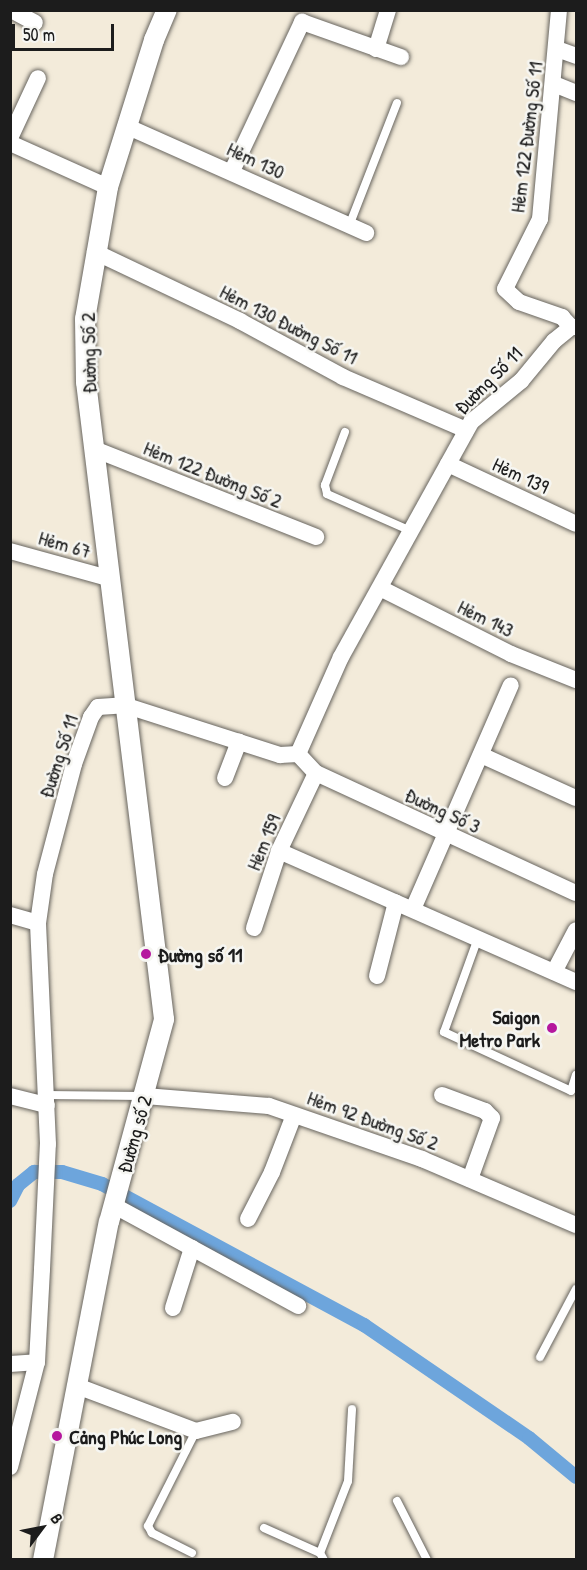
<!DOCTYPE html>
<meta charset="utf-8">
<style>
body{margin:0}
#map{position:relative;width:587px;height:1570px;overflow:hidden;background:#f3ebda;font-family:"Patrick Hand",sans-serif}
div>[style]{position:absolute}
.canal>*{height:14px;margin:-7px;padding:0 7px;transform-origin:7px;border-radius:7px;background:#6da5dc}
.roads{filter:drop-shadow(0 0 2px #67645e) drop-shadow(0 0 2px #67645e)}
.service>*{height:8px;margin:-4px;padding:0 4px;transform-origin:4px;border-radius:4px;background:#fff}
.minor>*{height:16px;margin:-8px;padding:0 8px;transform-origin:8px;border-radius:8px;background:#fff}
.tertiary>*{height:20px;margin:-10px;padding:0 10px;transform-origin:10px;border-radius:10px;background:#fff}
.dots>*{width:16px;height:16px;translate:-50% -50%;box-sizing:border-box;border:3px solid #f6f6f2;border-radius:50%}
span{translate:-50% -50%;white-space:nowrap;text-align:center;line-height:1.15;-webkit-text-stroke:5px #f6f6f2;paint-order:stroke}
.street-label{font-size:20px;color:#1c1c1c}
.poi-label{font-size:20px;color:#1c1c1c;font-weight:700}
.left{translate:0 -50%;text-align:left}
.right{translate:-100% -50%;text-align:right}
.frame{position:absolute;inset:0;border:12px solid #1c1c1c;pointer-events:none}
.north{position:absolute;left:12px;top:1498px;width:60px;height:60px;-webkit-text-stroke:4px #f6f6f2;paint-order:stroke;rotate:58deg;font-size:16px;font-weight:700;line-height:24px;text-align:center;color:#1c1c1c}
.north::after{content:'';display:block;margin:auto;width:21px;height:27px;background:#1c1c1c;clip-path:polygon(50% 0,100% 100%,50% 72%,0 100%)}
.scale{position:absolute;left:12px;top:24px;width:102px;height:27px;box-sizing:border-box;border:3px solid #1c1c1c;border-top:0;padding-left:8px;font-size:18px;line-height:21px;white-space:nowrap;color:#1c1c1c;-webkit-text-stroke:4px #f6f6f2;paint-order:stroke}
</style>
<div id="map">
<div class="canal">
<div style="left:10px;top:1201px;width:18px;rotate:-63deg"></div>
<div style="left:18px;top:1185px;width:21px;rotate:-39deg"></div>
<div style="left:34px;top:1172px;width:28px"></div>
<div style="left:62px;top:1172px;width:42px;rotate:16.7deg"></div>
<div style="left:102px;top:1184px;width:298px;rotate:28.3deg"></div>
<div style="left:364px;top:1325px;width:200px;rotate:34.4deg"></div>
<div style="left:529px;top:1438px;width:61px;rotate:39.7deg"></div>
</div>
<div class="roads">
<div class="service">
<div style="left:349px;top:226px;width:132px;rotate:-68.7deg"></div>
<div style="left:345px;top:432px;width:57px;rotate:110.7deg"></div>
<div style="left:325px;top:485px;width:9px;rotate:77deg"></div>
<div style="left:327px;top:494px;width:92px;rotate:23.8deg"></div>
<div style="left:478px;top:938px;width:100px;rotate:109.9deg"></div>
<div style="left:444px;top:1032px;width:140px;rotate:24.9deg"></div>
<div style="left:571px;top:1091px;width:17px;rotate:-73deg"></div>
<div style="left:46px;top:1095px;width:96px;rotate:0.6deg"></div>
<div style="left:540px;top:1357px;width:77px;rotate:-62.1deg"></div>
<div style="left:397px;top:1501px;width:66px;rotate:63deg"></div>
<div style="left:264px;top:1528px;width:61px;rotate:24.1deg"></div>
<div style="left:192px;top:1553px;width:45px;rotate:-153.4deg"></div>
<div style="left:152px;top:1533px;width:8px;rotate:-120deg"></div>
<div style="left:148px;top:1526px;width:106px;rotate:-63.2deg"></div>
<div style="left:324px;top:1560px;width:8px;rotate:-120deg"></div>
<div style="left:320px;top:1553px;width:77px;rotate:-68.7deg"></div>
<div style="left:348px;top:1481px;width:72px;rotate:-86.8deg"></div>
</div>
<div class="minor">
<div style="left:11px;top:10px;width:27px;rotate:28deg"></div>
<div style="left:559px;top:10px;width:210px;rotate:95.2deg"></div>
<div style="left:540px;top:219px;width:78px;rotate:116.6deg"></div>
<div style="left:505px;top:289px;width:19px;rotate:43deg"></div>
<div style="left:519px;top:302px;width:46px;rotate:19.2deg"></div>
<div style="left:562px;top:317px;width:13px;rotate:48deg"></div>
<div style="left:376px;top:49px;width:41px;rotate:-72.9deg"></div>
<div style="left:557px;top:49px;width:20px;rotate:20deg"></div>
<div style="left:554px;top:84px;width:24px;rotate:22deg"></div>
<div style="left:126px;top:126px;width:263px;rotate:24deg"></div>
<div style="left:10px;top:138px;width:66px;rotate:-65deg"></div>
<div style="left:10px;top:143px;width:107px;rotate:24.2deg"></div>
<div style="left:232px;top:171px;width:165px;rotate:-64.8deg"></div>
<div style="left:302px;top:22px;width:105px;rotate:19.5deg"></div>
<div style="left:95px;top:252px;width:161px;rotate:25.4deg"></div>
<div style="left:240px;top:321px;width:117px;rotate:28.5deg"></div>
<div style="left:343px;top:377px;width:134px;rotate:23.3deg"></div>
<div style="left:94px;top:449px;width:239px;rotate:21.6deg"></div>
<div style="left:448px;top:464px;width:141px;rotate:25.1deg"></div>
<div style="left:10px;top:551px;width:102px;rotate:15.4deg"></div>
<div style="left:380px;top:588px;width:147px;rotate:26.7deg"></div>
<div style="left:511px;top:654px;width:70px;rotate:21.8deg"></div>
<div style="left:298px;top:754px;width:106px;rotate:-66.1deg"></div>
<div style="left:341px;top:657px;width:269px;rotate:-61deg"></div>
<div style="left:471px;top:422px;width:65px;rotate:-39.4deg"></div>
<div style="left:521px;top:381px;width:52px;rotate:-50.5deg"></div>
<div style="left:554px;top:341px;width:22px;rotate:-39deg"></div>
<div style="left:571px;top:327px;width:5px"></div>
<div style="left:298px;top:754px;width:26px;rotate:47deg"></div>
<div style="left:316px;top:773px;width:286px;rotate:24.8deg"></div>
<div style="left:481px;top:755px;width:104px;rotate:24.4deg"></div>
<div style="left:225px;top:778px;width:39px;rotate:-69deg"></div>
<div style="left:279px;top:851px;width:325px;rotate:23.8deg"></div>
<div style="left:413px;top:909px;width:244px;rotate:-66.4deg"></div>
<div style="left:10px;top:915px;width:29px;rotate:16deg"></div>
<div style="left:254px;top:928px;width:81px;rotate:-72deg"></div>
<div style="left:279px;top:851px;width:86px;rotate:-64.6deg"></div>
<div style="left:554px;top:972px;width:47px;rotate:-62.4deg"></div>
<div style="left:377px;top:976px;width:76px;rotate:-75.6deg"></div>
<div style="left:442px;top:1095px;width:46px;rotate:20.4deg"></div>
<div style="left:485px;top:1111px;width:10px;rotate:45deg"></div>
<div style="left:492px;top:1118px;width:65px;rotate:109.8deg"></div>
<div style="left:10px;top:1096px;width:38px;rotate:14deg"></div>
<div style="left:145px;top:1096px;width:124px;rotate:4.6deg"></div>
<div style="left:269px;top:1106px;width:162px;rotate:19.1deg"></div>
<div style="left:422px;top:1159px;width:168px;rotate:23.2deg"></div>
<div style="left:113px;top:1205px;width:211px;rotate:28.6deg"></div>
<div style="left:248px;top:1219px;width:53px;rotate:-62.9deg"></div>
<div style="left:272px;top:1172px;width:61px;rotate:-68.9deg"></div>
<div style="left:173px;top:1308px;width:63px;rotate:-72.4deg"></div>
<div style="left:10px;top:1364px;width:27px;rotate:-4deg"></div>
<div style="left:77px;top:1386px;width:127px;rotate:20.7deg"></div>
<div style="left:196px;top:1431px;width:38px;rotate:-14deg"></div>
<div style="left:10px;top:1467px;width:108px;rotate:-75.6deg"></div>
<div style="left:37px;top:1362px;width:93px;rotate:-86.9deg"></div>
<div style="left:42px;top:1269px;width:125px;rotate:-87.3deg"></div>
<div style="left:48px;top:1144px;width:221px;rotate:-92.6deg"></div>
<div style="left:38px;top:923px;width:49px;rotate:-81.9deg"></div>
<div style="left:45px;top:874px;width:114px;rotate:-75.2deg"></div>
<div style="left:74px;top:764px;width:50px;rotate:-70.1deg"></div>
<div style="left:91px;top:717px;width:12px;rotate:-55deg"></div>
<div style="left:98px;top:707px;width:26px;rotate:-4deg"></div>
<div style="left:124px;top:705px;width:164px;rotate:17.8deg"></div>
<div style="left:280px;top:755px;width:18px;rotate:-3deg"></div>
</div>
<div class="tertiary">
<div style="left:43px;top:1560px;width:344px;rotate:-79deg"></div>
<div style="left:109px;top:1222px;width:210px;rotate:-74.8deg"></div>
<div style="left:164px;top:1019px;width:642px;rotate:-96.98deg"></div>
<div style="left:86px;top:382px;width:63px;rotate:-90.9deg"></div>
<div style="left:85px;top:319px;width:134px;rotate:-80.1deg"></div>
<div style="left:108px;top:187px;width:154px;rotate:-72.6deg"></div>
<div style="left:154px;top:40px;width:33px;rotate:-67deg"></div>
</div>
</div>
<div class="dots">
<div style="left:146px;top:954px;background:#b5179e"></div>
<div style="left:552px;top:1028px;background:#b5179e"></div>
<div style="left:57px;top:1436px;background:#b5179e"></div>
</div>
<div class="street-label">
<span style="left:526px;top:137px;rotate:-83deg">Hẻm 122 Đường Số 11</span>
<span style="left:256px;top:160px;rotate:25deg">Hẻm 130</span>
<span style="left:289px;top:324px;rotate:27deg">Hẻm 130 Đường Số 11</span>
<span style="left:88px;top:353px;rotate:-91deg">Đường Số 2</span>
<span style="left:488px;top:380px;rotate:-45deg">Đường Số 11</span>
<span style="left:213px;top:474px;rotate:22deg">Hẻm 122 Đường Số 2</span>
<span style="left:521px;top:475px;rotate:25deg">Hẻm 139</span>
<span style="left:65px;top:544px;rotate:16deg">Hẻm 67</span>
<span style="left:486px;top:618px;rotate:26deg">Hẻm 143</span>
<span style="left:58px;top:756px;rotate:-72deg">Đường Số 11</span>
<span style="left:443px;top:810px;rotate:25deg">Đường Số 3</span>
<span style="left:263px;top:842px;rotate:-68deg">Hẻm 159</span>
<span style="left:373px;top:1120px;rotate:20deg">Hẻm 92 Đường Số 2</span>
<span style="left:134px;top:1134px;rotate:-74deg">Đường số 2</span>
</div>
<div class="poi-label">
<span class="left" style="left:158px;top:954px">Đường số 11</span>
<span class="right" style="left:540px;top:1028px">Saigon<br>Metro Park</span>
<span class="left" style="left:69px;top:1436px">Cảng Phúc Long</span>
</div>
<div class="frame"></div>
<div class="north">B</div>
<div class="scale">50 m</div>
</div>
